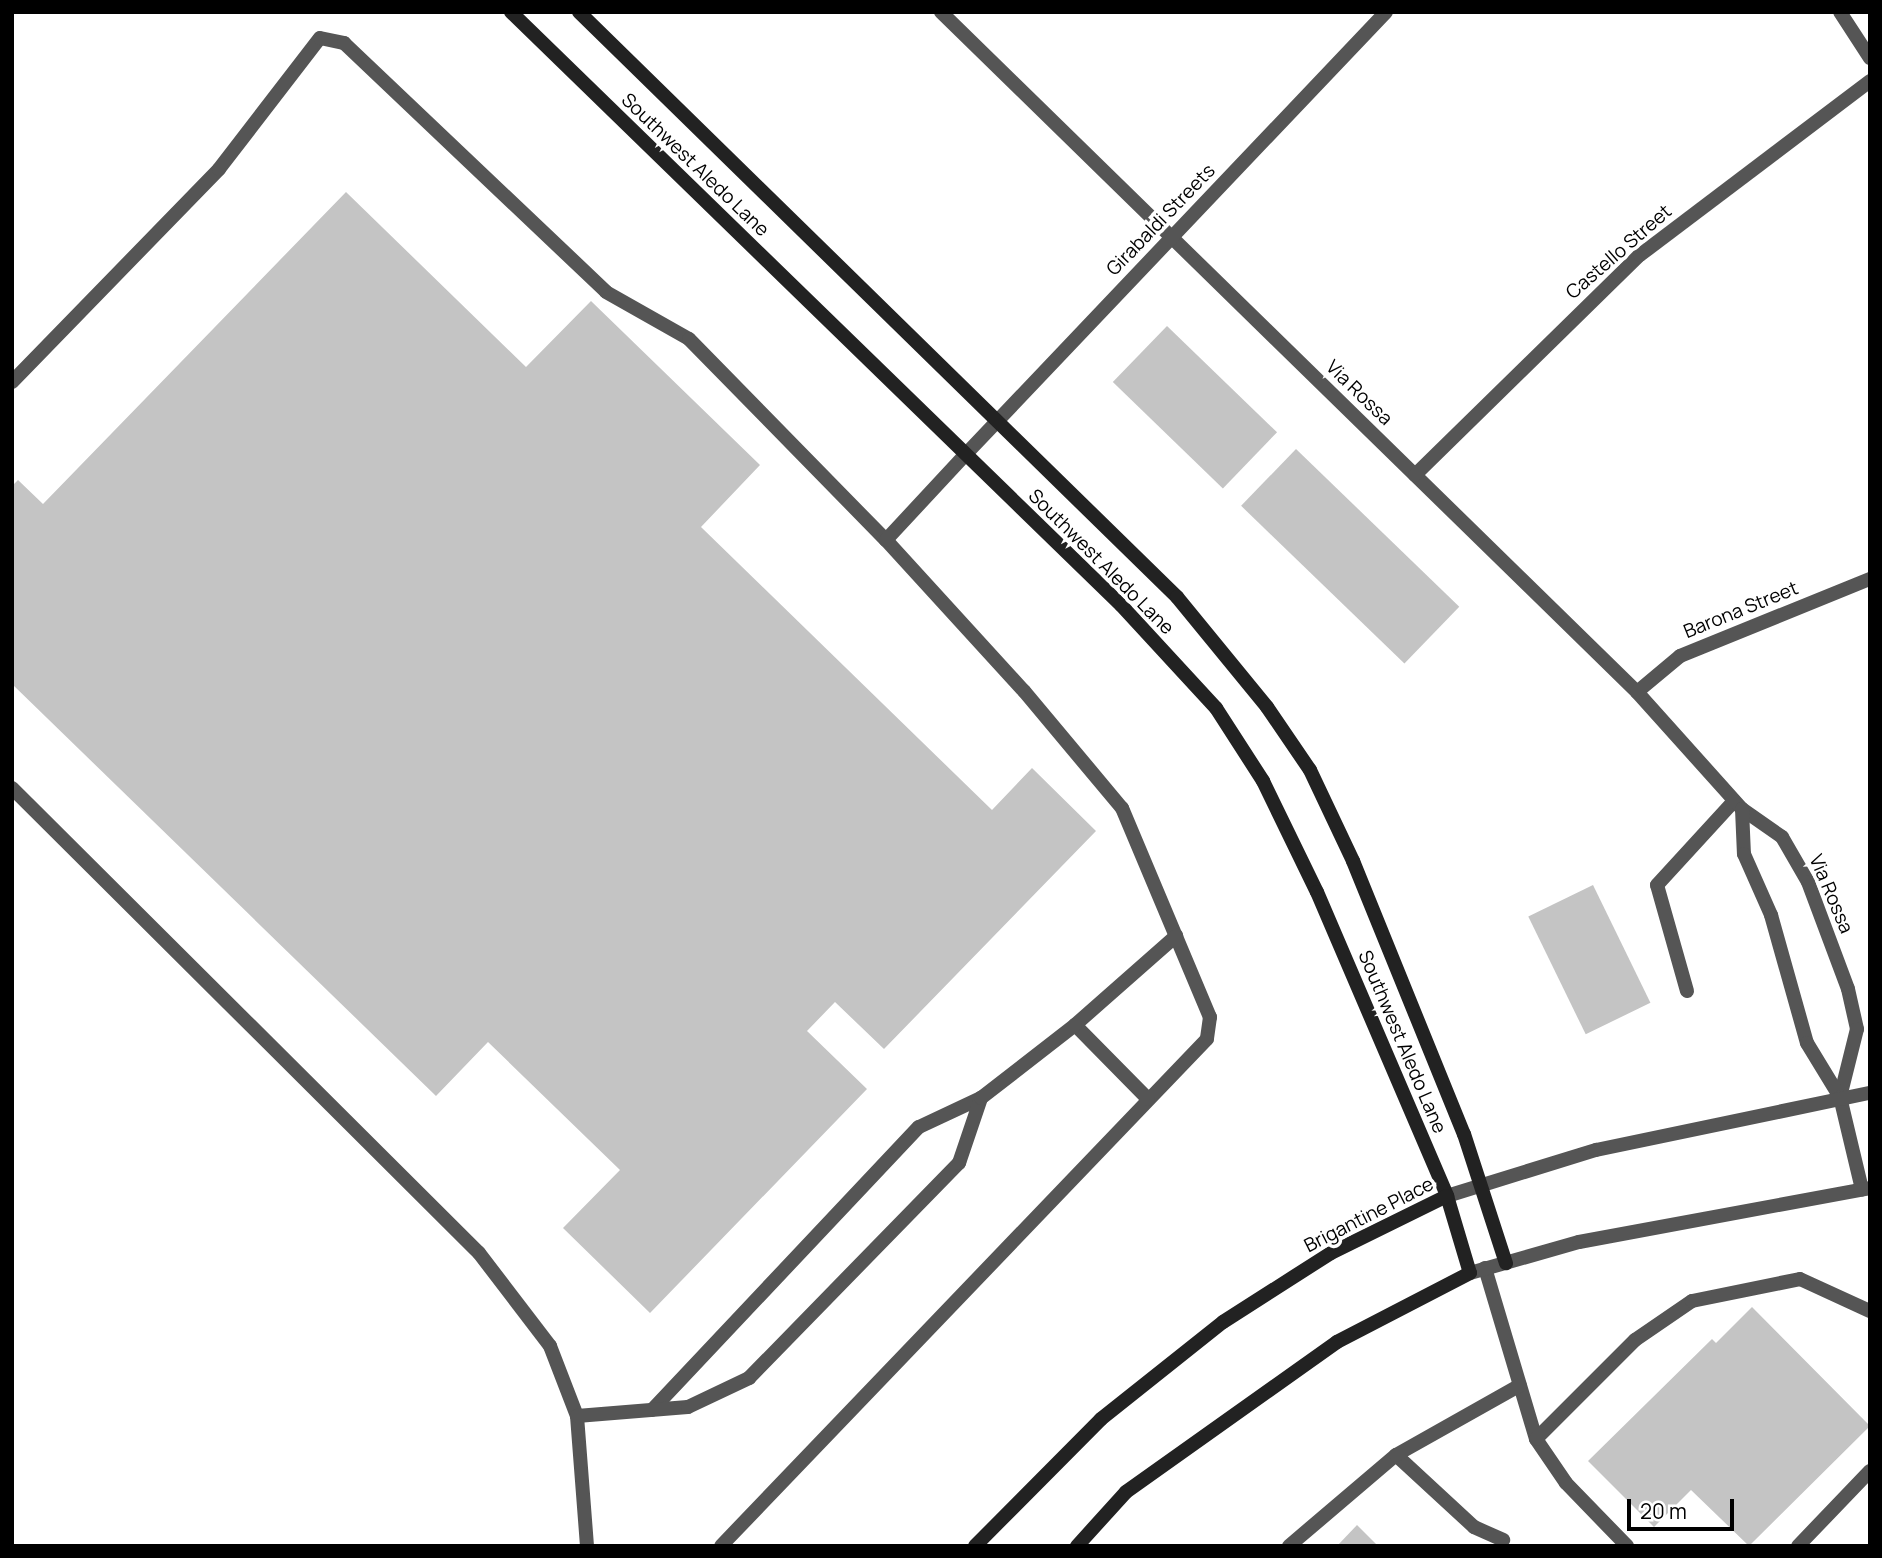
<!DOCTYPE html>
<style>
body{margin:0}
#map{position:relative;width:1882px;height:1558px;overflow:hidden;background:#fff;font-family:Manrope,sans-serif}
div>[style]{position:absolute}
.building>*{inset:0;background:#c4c4c4;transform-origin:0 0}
.lane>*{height:14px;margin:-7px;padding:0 7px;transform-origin:7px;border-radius:7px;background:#555}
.street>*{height:14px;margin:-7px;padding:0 7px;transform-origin:7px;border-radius:7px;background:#555}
.secondary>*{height:14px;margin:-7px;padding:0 7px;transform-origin:7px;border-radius:7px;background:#222}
span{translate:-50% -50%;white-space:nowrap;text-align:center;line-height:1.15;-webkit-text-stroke:7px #fff;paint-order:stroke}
.street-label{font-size:19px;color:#000}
.frame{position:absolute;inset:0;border:14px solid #000;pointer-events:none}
.scale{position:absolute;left:1627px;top:1499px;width:107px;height:32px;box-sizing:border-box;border:4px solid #000;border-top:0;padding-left:9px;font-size:21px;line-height:24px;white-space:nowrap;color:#000;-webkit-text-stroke:5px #fff;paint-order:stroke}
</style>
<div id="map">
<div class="building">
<div style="clip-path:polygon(346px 192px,526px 367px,591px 301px,760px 465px,701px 527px,992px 810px,1032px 768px,1096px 831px,884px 1049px,835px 1002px,807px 1031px,867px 1089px,650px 1313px,563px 1228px,620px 1170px,488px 1042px,436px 1096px,12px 684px,12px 486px,18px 480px,43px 504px)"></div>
<div style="left:1167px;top:326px;width:153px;height:78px;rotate:44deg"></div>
<div style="left:1296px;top:449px;width:227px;height:79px;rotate:44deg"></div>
<div style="left:1593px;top:885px;width:131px;height:72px;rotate:64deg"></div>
<div style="clip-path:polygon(1752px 1307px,1870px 1426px,1749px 1546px,1691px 1490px,1654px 1527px,1588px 1461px,1712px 1339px,1716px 1343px)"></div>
<div style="clip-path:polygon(1357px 1525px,1378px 1546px,1337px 1546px)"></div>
</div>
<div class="lane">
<div style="left:12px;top:382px;width:297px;rotate:-45.8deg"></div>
<div style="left:219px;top:169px;width:165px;rotate:-52.4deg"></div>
<div style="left:320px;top:38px;width:25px;rotate:12deg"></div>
<div style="left:344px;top:43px;width:361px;rotate:43.5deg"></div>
<div style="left:606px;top:292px;width:95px;rotate:29.5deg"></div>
<div style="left:689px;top:339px;width:281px;rotate:45.6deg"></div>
<div style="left:886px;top:540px;width:205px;rotate:47.6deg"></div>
<div style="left:1024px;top:691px;width:153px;rotate:50.1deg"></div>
<div style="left:1122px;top:808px;width:227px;rotate:67.2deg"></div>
<div style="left:1210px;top:1017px;width:22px;rotate:98deg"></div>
<div style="left:1207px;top:1039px;width:702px;rotate:133.79deg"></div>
<div style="left:886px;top:540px;width:116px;rotate:-47.1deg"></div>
<div style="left:12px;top:788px;width:659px;rotate:44.88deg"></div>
<div style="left:479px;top:1253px;width:117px;rotate:52.6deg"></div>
<div style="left:550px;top:1346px;width:75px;rotate:68.9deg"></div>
<div style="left:577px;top:1416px;width:130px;rotate:85.6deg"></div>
<div style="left:1687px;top:991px;width:110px;rotate:-105.8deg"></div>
<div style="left:1657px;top:885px;width:114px;rotate:-47.5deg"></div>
<div style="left:1148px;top:1099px;width:104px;rotate:-134.6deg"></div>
<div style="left:1075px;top:1025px;width:135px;rotate:-41.4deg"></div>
<div style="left:1485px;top:1268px;width:178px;rotate:73.4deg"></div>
<div style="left:1536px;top:1439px;width:53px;rotate:55.7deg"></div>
<div style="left:1566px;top:1483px;width:88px;rotate:45.9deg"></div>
<div style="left:652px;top:1410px;width:389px;rotate:-46.7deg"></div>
<div style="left:919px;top:1127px;width:68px;rotate:-25.1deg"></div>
<div style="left:577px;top:1416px;width:111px;rotate:-4.6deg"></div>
<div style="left:688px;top:1407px;width:68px;rotate:-25.4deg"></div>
<div style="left:749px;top:1378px;width:301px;rotate:-45.7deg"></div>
<div style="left:959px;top:1163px;width:69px;rotate:-71.3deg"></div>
<div style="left:981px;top:1098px;width:119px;rotate:-37.8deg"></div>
<div style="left:1536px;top:1439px;width:140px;rotate:-45deg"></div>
<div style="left:1635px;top:1340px;width:69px;rotate:-34.4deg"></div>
<div style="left:1692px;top:1301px;width:110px;rotate:-11.5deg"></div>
<div style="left:1800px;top:1279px;width:77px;rotate:24.6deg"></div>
<div style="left:1396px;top:1455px;width:106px;rotate:42.7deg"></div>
<div style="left:1474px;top:1527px;width:32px;rotate:24deg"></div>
<div style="left:1289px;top:1546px;width:140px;rotate:-40.4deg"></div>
<div style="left:1396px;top:1455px;width:142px;rotate:-29.4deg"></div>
<div style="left:1798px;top:1546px;width:104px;rotate:-46.2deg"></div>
</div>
<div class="street">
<div style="left:941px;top:12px;width:973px;rotate:44.33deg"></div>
<div style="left:1637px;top:692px;width:157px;rotate:48.1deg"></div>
<div style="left:1742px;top:809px;width:49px;rotate:35deg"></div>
<div style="left:1782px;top:837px;width:52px;rotate:60deg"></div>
<div style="left:1808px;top:882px;width:114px;rotate:69.5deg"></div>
<div style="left:1848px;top:989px;width:41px;rotate:77.3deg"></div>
<div style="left:1857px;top:1029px;width:70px;rotate:104deg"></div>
<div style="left:1840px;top:12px;width:55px;rotate:56.9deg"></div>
<div style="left:965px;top:455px;width:611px;rotate:-46.46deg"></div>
<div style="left:1415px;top:475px;width:315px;rotate:-44.4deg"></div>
<div style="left:1640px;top:255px;width:288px;rotate:-37.1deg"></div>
<div style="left:1637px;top:692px;width:56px;rotate:-39.9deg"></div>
<div style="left:1680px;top:656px;width:205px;rotate:-22.1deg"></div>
<div style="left:1742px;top:809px;width:45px;rotate:87.5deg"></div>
<div style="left:1744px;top:854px;width:67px;rotate:66.1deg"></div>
<div style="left:1771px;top:915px;width:133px;rotate:74.3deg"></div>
<div style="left:1807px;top:1043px;width:63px;rotate:58.6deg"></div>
<div style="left:1840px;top:1097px;width:95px;rotate:76.6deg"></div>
<div style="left:1447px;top:1196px;width:156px;rotate:-17.2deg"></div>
<div style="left:1596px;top:1150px;width:280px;rotate:-11.8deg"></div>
<div style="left:1470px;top:1273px;width:113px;rotate:-15.9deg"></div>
<div style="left:1579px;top:1242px;width:296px;rotate:-10.5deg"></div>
</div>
<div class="secondary">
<div style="left:511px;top:12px;width:851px;rotate:44.19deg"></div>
<div style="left:1121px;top:605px;width:140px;rotate:47.3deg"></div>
<div style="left:1216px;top:708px;width:87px;rotate:57.2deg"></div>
<div style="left:1263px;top:781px;width:123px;rotate:64.1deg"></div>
<div style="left:1317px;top:892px;width:331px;rotate:66.8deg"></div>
<div style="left:1447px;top:1196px;width:80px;rotate:73.4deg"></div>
<div style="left:1470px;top:1273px;width:150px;rotate:152.6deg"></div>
<div style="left:1337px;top:1342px;width:259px;rotate:144.6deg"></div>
<div style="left:1126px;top:1492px;width:73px;rotate:132.2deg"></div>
<div style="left:579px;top:12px;width:837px;rotate:44.37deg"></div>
<div style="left:1177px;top:597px;width:142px;rotate:50.7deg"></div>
<div style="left:1267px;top:707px;width:76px;rotate:55.7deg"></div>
<div style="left:1310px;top:770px;width:101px;rotate:64.7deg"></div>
<div style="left:1353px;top:861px;width:295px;rotate:67.9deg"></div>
<div style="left:1464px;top:1134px;width:136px;rotate:72deg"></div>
<div style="left:975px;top:1546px;width:179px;rotate:-45.2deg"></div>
<div style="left:1101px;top:1419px;width:156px;rotate:-38.5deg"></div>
<div style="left:1223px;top:1322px;width:128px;rotate:-32.6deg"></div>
<div style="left:1331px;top:1253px;width:129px;rotate:-26.2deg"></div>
</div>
<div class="street-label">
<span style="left:695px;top:165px;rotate:44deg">Southwest Aledo Lane</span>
<span style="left:1161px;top:220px;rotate:-46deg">Girabaldi Streets</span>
<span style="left:1619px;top:252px;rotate:-41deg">Castello Street</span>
<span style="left:1359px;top:393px;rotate:44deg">Via Rossa</span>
<span style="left:1101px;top:562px;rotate:45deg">Southwest Aledo Lane</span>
<span style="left:1741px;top:610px;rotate:-22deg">Barona Street</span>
<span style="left:1831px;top:894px;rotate:67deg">Via Rossa</span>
<span style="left:1402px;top:1042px;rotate:67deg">Southwest Aledo Lane</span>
<span style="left:1369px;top:1215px;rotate:-27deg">Brigantine Place</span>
</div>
<div class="frame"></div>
<div class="scale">20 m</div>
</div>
